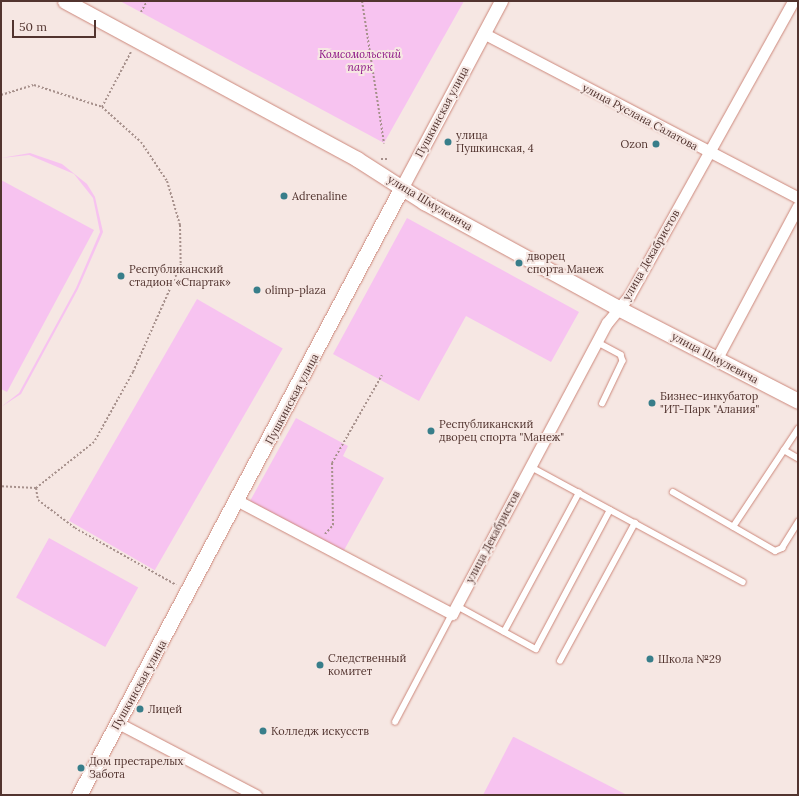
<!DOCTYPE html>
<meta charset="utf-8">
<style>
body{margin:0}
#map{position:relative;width:799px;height:796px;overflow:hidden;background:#f6e7e3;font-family:Lora,serif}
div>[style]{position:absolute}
.green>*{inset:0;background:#f7c3f0;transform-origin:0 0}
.path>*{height:2px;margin-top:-1px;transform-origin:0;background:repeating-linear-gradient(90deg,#a7918c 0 2px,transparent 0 4px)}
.roads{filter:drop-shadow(0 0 1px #cc877a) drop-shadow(0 0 1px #cc877a)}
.service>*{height:5.5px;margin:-2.75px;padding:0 2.75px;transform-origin:2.75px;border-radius:2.75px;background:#fff}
.minor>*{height:11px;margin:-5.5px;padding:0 5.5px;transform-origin:5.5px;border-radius:5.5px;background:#fff}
.tertiary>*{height:13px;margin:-6.5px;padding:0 6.5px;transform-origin:6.5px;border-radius:6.5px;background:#fff}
.secondary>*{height:15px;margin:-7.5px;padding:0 7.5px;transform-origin:7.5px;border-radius:7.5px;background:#fff}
.dots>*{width:11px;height:11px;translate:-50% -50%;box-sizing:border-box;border:2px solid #f6e7e3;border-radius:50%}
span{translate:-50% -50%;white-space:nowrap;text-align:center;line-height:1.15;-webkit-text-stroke:4px #f6e7e3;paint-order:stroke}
.park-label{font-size:11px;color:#8a1184;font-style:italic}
.street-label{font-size:11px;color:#52342f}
.poi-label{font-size:11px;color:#52342f}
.left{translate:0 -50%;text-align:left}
.right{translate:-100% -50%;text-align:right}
.frame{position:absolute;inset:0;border:2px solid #52342f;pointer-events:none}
.scale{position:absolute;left:12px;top:20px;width:84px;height:18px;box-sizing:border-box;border:2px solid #52342f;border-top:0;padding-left:5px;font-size:12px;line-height:14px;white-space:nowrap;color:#52342f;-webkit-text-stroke:3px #f6e7e3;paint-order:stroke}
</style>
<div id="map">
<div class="green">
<div style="clip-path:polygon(120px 1px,464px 1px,384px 143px)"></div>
<div style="clip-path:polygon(30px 153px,62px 164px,87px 184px,95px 197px,103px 232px,78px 289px,21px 394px,1px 407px,19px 393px,76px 288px,100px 232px,93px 198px,74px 174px,29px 155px,1px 158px)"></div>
<div style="clip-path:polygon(1px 180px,94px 230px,7px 392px,1px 389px)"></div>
<div style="clip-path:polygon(407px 218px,579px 312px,551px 362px,466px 316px,419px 401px,333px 354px)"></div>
<div style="left:197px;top:299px;width:99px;height:256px;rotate:30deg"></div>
<div style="clip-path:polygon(296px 418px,348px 446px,343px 456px,384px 478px,343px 552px,250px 501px)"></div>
<div style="left:49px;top:538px;width:102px;height:68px;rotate:29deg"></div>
<div style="clip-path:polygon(513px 737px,514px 737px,627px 795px,483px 795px)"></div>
</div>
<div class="path">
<div style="left:362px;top:1px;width:144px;rotate:81.2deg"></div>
<div style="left:141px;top:12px;width:13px;rotate:-61deg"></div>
<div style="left:1px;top:95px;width:34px;rotate:-17deg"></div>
<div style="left:34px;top:85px;width:71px;rotate:17.9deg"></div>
<div style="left:102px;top:107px;width:52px;rotate:41.9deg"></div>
<div style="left:141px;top:142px;width:47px;rotate:56.3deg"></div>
<div style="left:167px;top:181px;width:46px;rotate:73.5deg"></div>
<div style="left:180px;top:225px;width:39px;rotate:89deg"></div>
<div style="left:181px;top:264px;width:118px;rotate:114deg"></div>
<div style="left:133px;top:372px;width:80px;rotate:119.1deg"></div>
<div style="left:94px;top:442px;width:74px;rotate:141.6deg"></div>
<div style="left:36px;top:488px;width:35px;rotate:-177deg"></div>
<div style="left:102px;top:107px;width:62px;rotate:-62.2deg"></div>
<div style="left:381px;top:159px;width:7px"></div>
<div style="left:36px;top:488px;width:12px;rotate:81deg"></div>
<div style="left:38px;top:500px;width:46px;rotate:37.1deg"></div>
<div style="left:75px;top:528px;width:116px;rotate:29.4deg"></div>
<div style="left:325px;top:534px;width:12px;rotate:-48deg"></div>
<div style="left:333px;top:525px;width:62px;rotate:-90.9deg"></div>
<div style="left:332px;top:463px;width:101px;rotate:-60.4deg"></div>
</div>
<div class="roads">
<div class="service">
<div style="left:597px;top:342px;width:27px;rotate:28deg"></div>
<div style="left:621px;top:355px;width:6px;rotate:72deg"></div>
<div style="left:623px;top:361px;width:47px;rotate:115.5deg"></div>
<div style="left:784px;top:450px;width:16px;rotate:30deg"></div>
<div style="left:531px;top:467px;width:241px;rotate:28.5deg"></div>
<div style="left:673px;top:492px;width:118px;rotate:30deg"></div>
<div style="left:775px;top:551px;width:8px;rotate:-23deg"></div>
<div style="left:782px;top:548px;width:31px;rotate:-58deg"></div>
<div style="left:733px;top:527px;width:118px;rotate:-56.4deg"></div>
<div style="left:457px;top:606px;width:90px;rotate:28.6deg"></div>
<div style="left:536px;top:649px;width:157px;rotate:-62deg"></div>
<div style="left:504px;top:632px;width:158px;rotate:-61.7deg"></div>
<div style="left:560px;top:661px;width:157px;rotate:-61.5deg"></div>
<div style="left:395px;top:722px;width:122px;rotate:-62.2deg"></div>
</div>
<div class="minor">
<div style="left:483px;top:33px;width:356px;rotate:27.6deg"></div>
<div style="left:717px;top:358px;width:172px;rotate:-61.9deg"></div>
<div style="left:238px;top:501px;width:242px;rotate:27.8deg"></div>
<div style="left:452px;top:614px;width:330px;rotate:-62deg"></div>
<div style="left:607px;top:323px;width:35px;rotate:-51deg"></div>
<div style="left:629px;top:296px;width:338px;rotate:-60.9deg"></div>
<div style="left:118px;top:723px;width:156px;rotate:27.6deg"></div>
</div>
<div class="tertiary">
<div style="left:402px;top:187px;width:211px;rotate:-62deg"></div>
</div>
<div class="secondary">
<div style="left:65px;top:1px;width:332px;rotate:28.4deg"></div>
<div style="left:357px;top:159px;width:80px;rotate:32.7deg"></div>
<div style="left:424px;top:202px;width:223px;rotate:28.6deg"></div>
<div style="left:620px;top:309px;width:200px;rotate:27.3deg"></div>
<div style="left:79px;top:795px;width:688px;rotate:-62.02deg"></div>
</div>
</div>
<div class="dots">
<div style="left:448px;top:142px;background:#387e8a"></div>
<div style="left:656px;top:144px;background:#387e8a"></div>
<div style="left:284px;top:196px;background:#387e8a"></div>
<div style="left:519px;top:263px;background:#387e8a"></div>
<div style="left:121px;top:276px;background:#387e8a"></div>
<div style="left:257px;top:290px;background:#387e8a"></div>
<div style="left:652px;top:403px;background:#387e8a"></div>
<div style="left:431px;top:431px;background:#387e8a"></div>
<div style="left:650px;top:659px;background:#387e8a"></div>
<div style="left:320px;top:665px;background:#387e8a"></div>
<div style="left:140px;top:709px;background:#387e8a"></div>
<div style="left:263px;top:731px;background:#387e8a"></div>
<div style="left:81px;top:768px;background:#387e8a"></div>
</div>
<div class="park-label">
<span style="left:360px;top:61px">Комсомольский<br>парк</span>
</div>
<div class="street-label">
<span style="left:442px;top:112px;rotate:-62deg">Пушкинская улица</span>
<span style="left:640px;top:117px;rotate:28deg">улица Руслана Салатова</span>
<span style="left:430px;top:203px;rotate:31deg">улица Шмулевича</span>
<span style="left:651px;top:255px;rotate:-60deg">улица Декабристов</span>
<span style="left:715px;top:358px;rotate:28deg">улица Шмулевича</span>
<span style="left:292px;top:399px;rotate:-62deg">Пушкинская улица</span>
<span style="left:493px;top:537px;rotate:-62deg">улица Декабристов</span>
<span style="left:139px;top:685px;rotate:-61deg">Пушкинская улица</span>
</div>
<div class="poi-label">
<span class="left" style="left:456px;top:142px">улица<br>Пушкинская, 4</span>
<span class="right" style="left:648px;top:144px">Ozon</span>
<span class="left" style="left:292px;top:196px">Adrenaline</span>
<span class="left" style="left:527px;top:263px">дворец<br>спорта Манеж</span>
<span class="left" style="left:129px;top:276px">Республиканский<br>стадион «Спартак»</span>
<span class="left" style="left:265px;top:290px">olimp-plaza</span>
<span class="left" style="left:660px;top:403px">Бизнес-инкубатор<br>"ИТ-Парк "Алания"</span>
<span class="left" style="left:439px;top:431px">Республиканский<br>дворец спорта "Манеж"</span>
<span class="left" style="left:328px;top:665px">Следственный<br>комитет</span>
<span class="left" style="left:658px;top:659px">Школа №29</span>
<span class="left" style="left:148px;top:709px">Лицей</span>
<span class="left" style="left:271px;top:731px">Колледж искусств</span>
<span class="left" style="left:89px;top:768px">Дом престарелых<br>Забота</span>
</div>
<div class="frame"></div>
<div class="scale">50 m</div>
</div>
